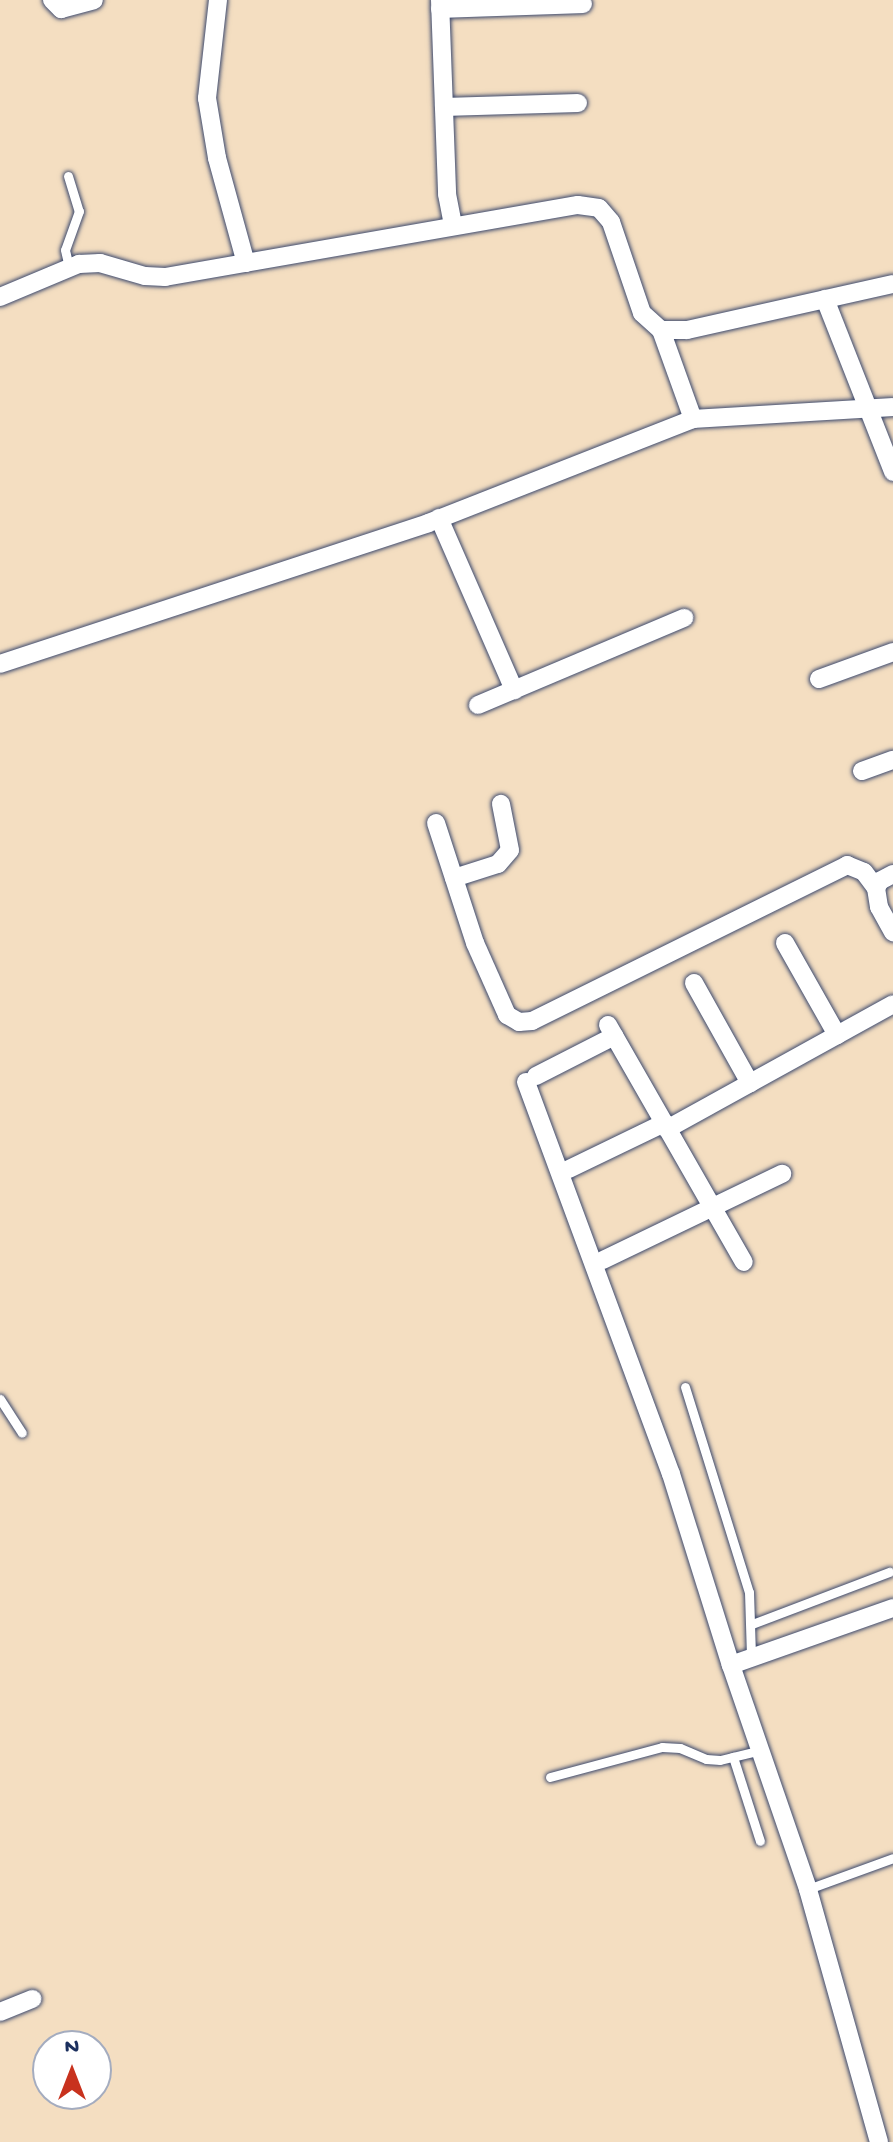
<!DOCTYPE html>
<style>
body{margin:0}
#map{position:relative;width:893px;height:2142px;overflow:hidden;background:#f4dec1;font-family:"Gochi Hand",sans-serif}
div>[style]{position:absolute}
.roads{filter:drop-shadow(0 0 2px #3c496d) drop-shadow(0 0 2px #3c496d)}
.service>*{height:9px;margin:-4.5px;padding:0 4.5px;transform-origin:4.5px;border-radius:4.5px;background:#fff}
.minor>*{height:18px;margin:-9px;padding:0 9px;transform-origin:9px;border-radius:9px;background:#fff}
span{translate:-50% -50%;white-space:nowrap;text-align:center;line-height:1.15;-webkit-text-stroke:6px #fff;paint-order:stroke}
.north{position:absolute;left:32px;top:2030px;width:80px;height:80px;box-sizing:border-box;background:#fff;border:2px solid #a4acbf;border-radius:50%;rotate:0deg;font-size:22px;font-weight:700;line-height:32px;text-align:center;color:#1b2f5e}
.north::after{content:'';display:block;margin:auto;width:28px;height:36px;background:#c8321e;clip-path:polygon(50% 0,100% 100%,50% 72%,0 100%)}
</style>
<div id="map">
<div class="roads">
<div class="service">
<div style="left:68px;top:176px;width:37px;rotate:73deg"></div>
<div style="left:79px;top:211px;width:41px;rotate:109.7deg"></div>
<div style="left:65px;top:250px;width:17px;rotate:77deg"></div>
<div style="left:685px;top:1387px;width:215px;rotate:72.7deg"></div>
<div style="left:749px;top:1592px;width:63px;rotate:88.2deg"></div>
<div style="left:0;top:1399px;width:40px;rotate:57.1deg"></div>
<div style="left:752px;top:1624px;width:147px;rotate:-20.8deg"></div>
<div style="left:733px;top:1757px;width:88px;rotate:72.2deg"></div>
<div style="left:550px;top:1777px;width:116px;rotate:-15deg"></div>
<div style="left:662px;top:1747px;width:18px;rotate:3deg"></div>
<div style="left:680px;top:1748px;width:28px;rotate:23deg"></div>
<div style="left:706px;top:1759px;width:14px;rotate:4deg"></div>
<div style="left:720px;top:1760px;width:42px;rotate:-13.7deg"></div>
<div style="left:808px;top:1889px;width:90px;rotate:-20deg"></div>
</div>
<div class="minor">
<div style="left:52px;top:0;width:13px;rotate:45deg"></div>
<div style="left:61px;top:9px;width:34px;rotate:-15deg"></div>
<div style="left:218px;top:0;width:99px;rotate:96.4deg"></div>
<div style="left:207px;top:98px;width:61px;rotate:80.5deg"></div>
<div style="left:217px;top:158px;width:109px;rotate:74.6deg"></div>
<div style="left:440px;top:0;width:194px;rotate:87.9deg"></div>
<div style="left:447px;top:194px;width:32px;rotate:79deg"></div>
<div style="left:440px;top:9px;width:143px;rotate:-2deg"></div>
<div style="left:444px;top:107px;width:134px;rotate:-1.7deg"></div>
<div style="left:0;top:297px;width:86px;rotate:-22.7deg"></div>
<div style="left:79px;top:264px;width:21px;rotate:-3deg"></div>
<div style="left:100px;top:263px;width:47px;rotate:16.1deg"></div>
<div style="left:145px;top:276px;width:20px;rotate:3deg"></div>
<div style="left:165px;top:277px;width:419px;rotate:-9.9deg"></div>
<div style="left:578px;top:205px;width:21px;rotate:8deg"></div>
<div style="left:599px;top:208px;width:18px;rotate:49deg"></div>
<div style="left:611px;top:222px;width:96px;rotate:71.2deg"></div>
<div style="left:642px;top:313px;width:25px;rotate:42deg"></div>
<div style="left:661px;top:330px;width:26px"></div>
<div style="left:687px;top:330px;width:211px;rotate:-12.6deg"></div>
<div style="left:825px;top:299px;width:186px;rotate:68.5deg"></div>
<div style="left:693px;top:419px;width:200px;rotate:-3.4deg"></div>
<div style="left:439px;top:518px;width:188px;rotate:66.4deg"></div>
<div style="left:0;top:664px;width:451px;rotate:-18.2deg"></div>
<div style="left:428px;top:523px;width:285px;rotate:-21.4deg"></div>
<div style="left:693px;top:419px;width:95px;rotate:-109.8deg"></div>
<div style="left:819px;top:679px;width:79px;rotate:-20deg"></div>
<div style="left:478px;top:705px;width:224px;rotate:-22.9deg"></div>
<div style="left:862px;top:771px;width:33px;rotate:-20deg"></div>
<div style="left:436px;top:823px;width:126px;rotate:72deg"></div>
<div style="left:475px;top:943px;width:79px;rotate:66deg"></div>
<div style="left:507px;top:1015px;width:14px;rotate:30deg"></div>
<div style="left:519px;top:1022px;width:13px;rotate:-4deg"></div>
<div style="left:532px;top:1021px;width:352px;rotate:-26.3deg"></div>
<div style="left:847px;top:865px;width:18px;rotate:22deg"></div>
<div style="left:864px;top:872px;width:20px;rotate:53deg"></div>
<div style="left:893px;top:874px;width:15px;rotate:152deg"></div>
<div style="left:880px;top:881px;width:8px;rotate:120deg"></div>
<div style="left:876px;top:888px;width:19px;rotate:81deg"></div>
<div style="left:879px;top:907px;width:29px;rotate:61deg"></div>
<div style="left:454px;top:878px;width:46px;rotate:-17.7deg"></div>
<div style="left:498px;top:864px;width:18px;rotate:-49deg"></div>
<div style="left:510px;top:850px;width:47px;rotate:-101.1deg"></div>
<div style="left:785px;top:943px;width:106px;rotate:60.5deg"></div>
<div style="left:694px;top:983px;width:115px;rotate:60.8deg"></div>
<div style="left:608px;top:1025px;width:273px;rotate:60.2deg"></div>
<div style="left:536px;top:1076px;width:88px;rotate:-27.1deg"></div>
<div style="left:526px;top:1082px;width:418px;rotate:69.7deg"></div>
<div style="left:671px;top:1474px;width:200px;rotate:72.6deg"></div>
<div style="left:667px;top:1129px;width:258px;rotate:-28.9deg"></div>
<div style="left:569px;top:1169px;width:106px;rotate:-25.8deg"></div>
<div style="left:603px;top:1260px;width:199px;rotate:-25.7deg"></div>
<div style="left:0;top:2012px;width:35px;rotate:-22deg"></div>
<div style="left:879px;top:2142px;width:263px;rotate:-105.7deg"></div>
<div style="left:808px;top:1889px;width:237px;rotate:-109deg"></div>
<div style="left:731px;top:1665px;width:172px;rotate:-19.4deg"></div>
</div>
</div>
<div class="north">N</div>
</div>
